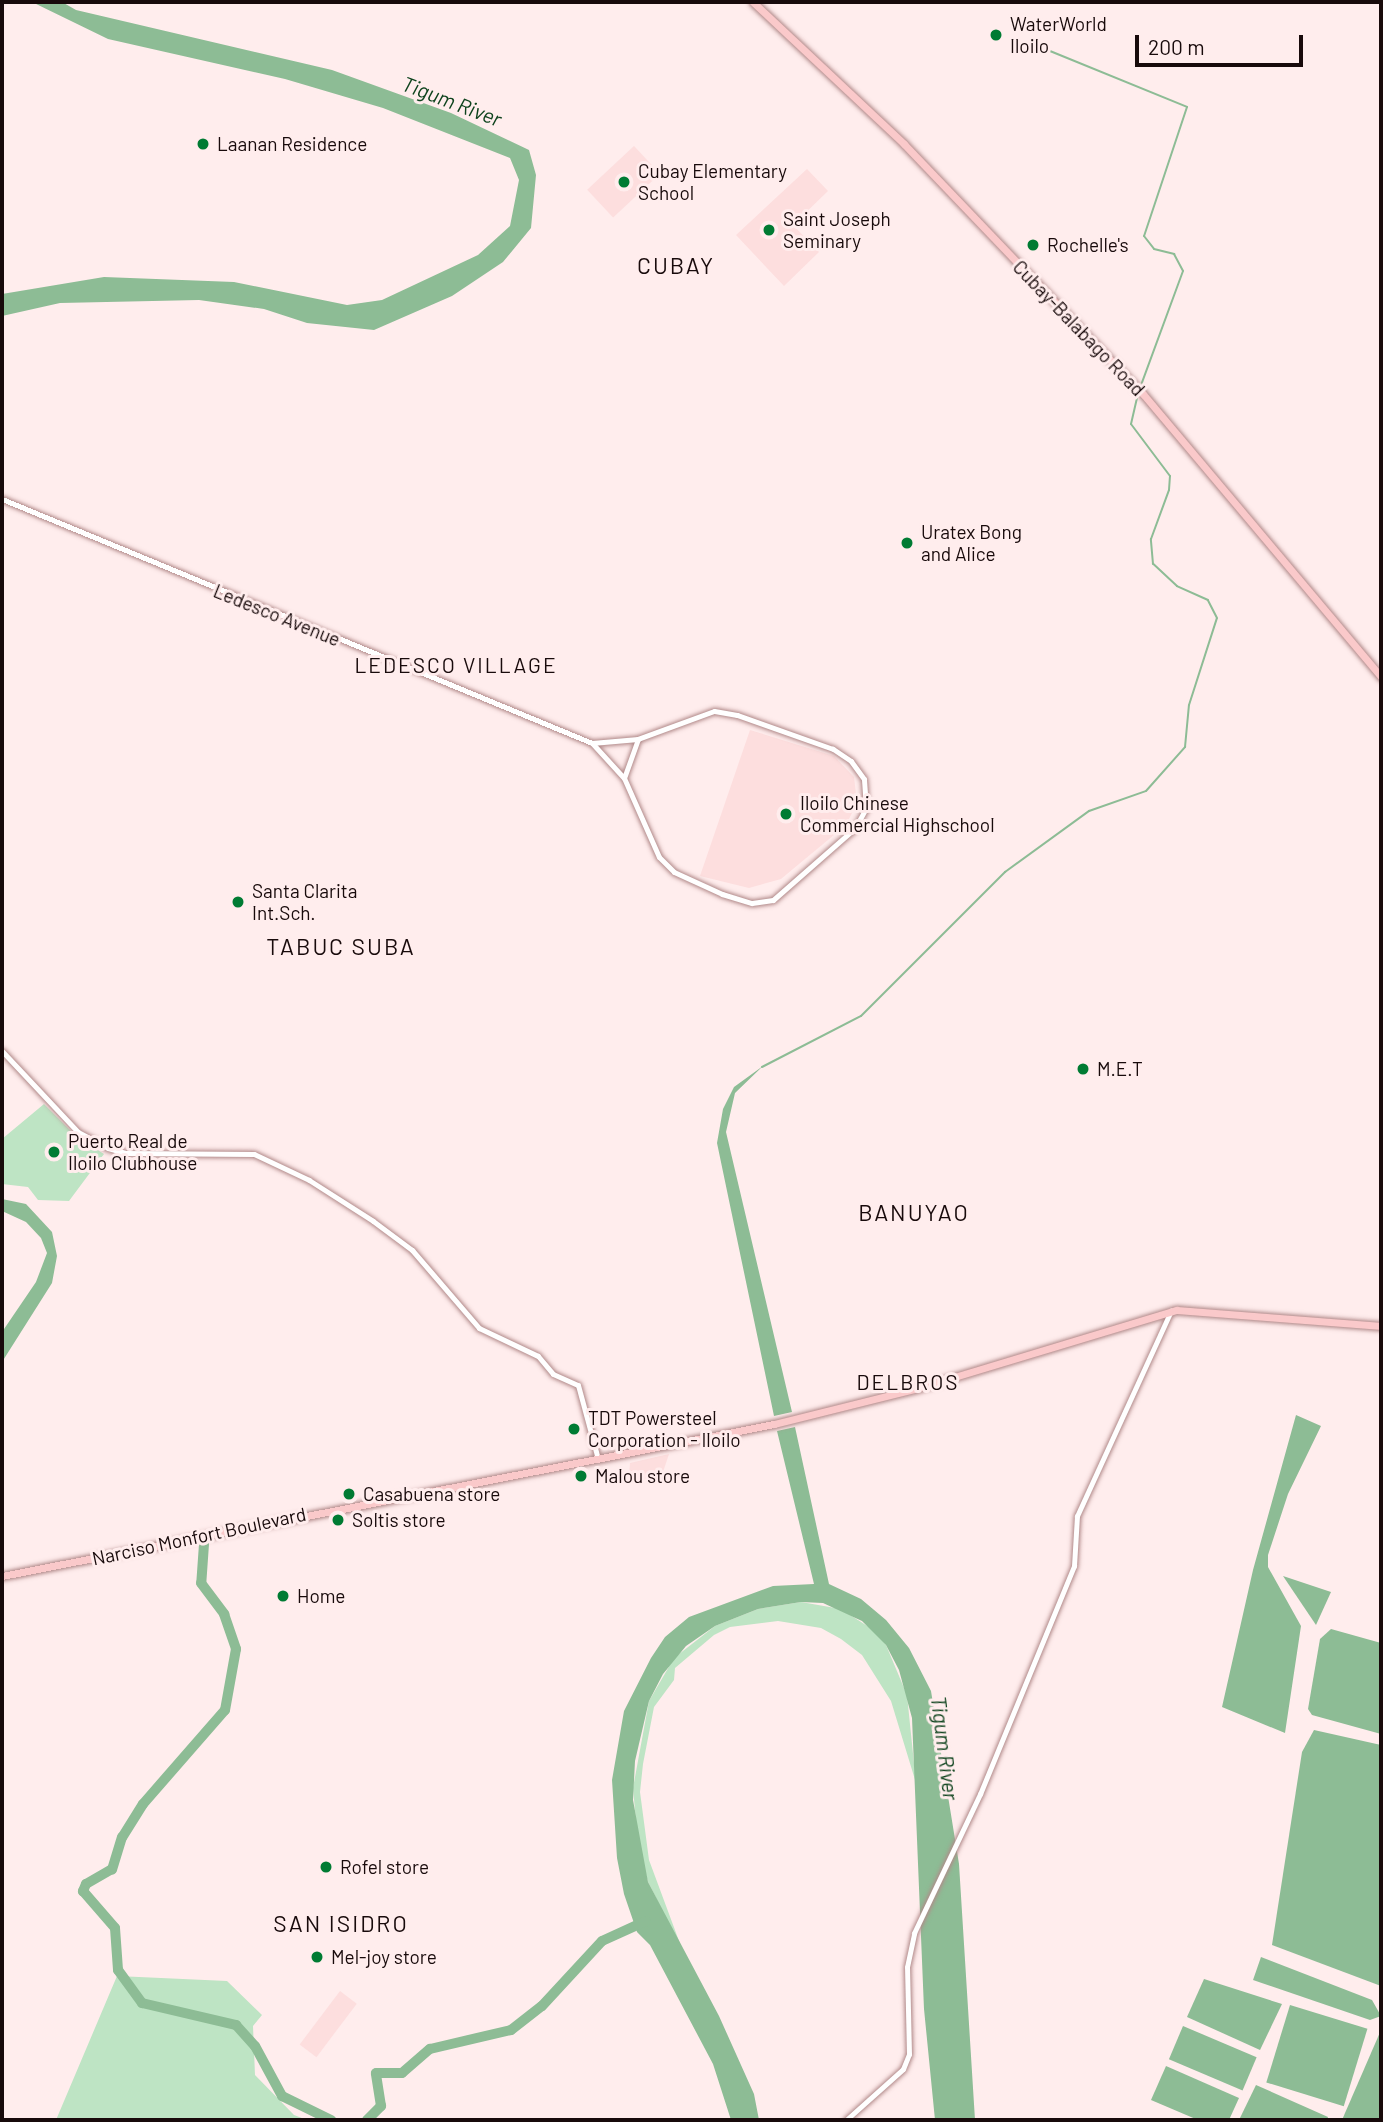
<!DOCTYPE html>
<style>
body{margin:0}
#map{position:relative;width:1383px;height:2122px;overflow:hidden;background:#ffeded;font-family:Barlow,sans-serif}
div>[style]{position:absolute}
.built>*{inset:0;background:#fddede;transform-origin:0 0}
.green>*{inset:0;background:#bee4c4}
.water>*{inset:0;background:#8dbc95;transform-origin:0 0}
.stream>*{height:2px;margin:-1px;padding:0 1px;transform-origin:1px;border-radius:1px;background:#8dbc95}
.river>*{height:10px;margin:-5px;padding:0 5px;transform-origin:5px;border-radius:5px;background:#8dbc95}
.roads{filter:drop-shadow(0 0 2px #b18989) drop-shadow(0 0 2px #b18989)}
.minor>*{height:5px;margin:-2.5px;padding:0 2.5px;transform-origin:2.5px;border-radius:2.5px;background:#fff}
.major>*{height:7px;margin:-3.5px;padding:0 3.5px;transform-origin:3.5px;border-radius:3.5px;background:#fac9ca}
.dots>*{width:19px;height:19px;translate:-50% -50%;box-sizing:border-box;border:4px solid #ffeded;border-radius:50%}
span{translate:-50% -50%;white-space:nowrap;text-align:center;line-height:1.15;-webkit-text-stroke:6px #ffeded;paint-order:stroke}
.poi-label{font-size:19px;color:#180a0b}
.left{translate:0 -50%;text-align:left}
.street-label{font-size:19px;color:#180a0b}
.water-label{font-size:21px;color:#0e431d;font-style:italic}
.neighbourhood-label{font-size:21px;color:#180a0b;letter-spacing:2px}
.quarter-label{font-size:23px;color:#180a0b;letter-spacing:2px}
.frame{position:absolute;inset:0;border:4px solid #180a0b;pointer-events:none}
.scale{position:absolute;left:1135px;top:35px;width:168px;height:32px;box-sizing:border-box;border:4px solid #180a0b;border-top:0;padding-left:9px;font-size:21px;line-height:24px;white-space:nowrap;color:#180a0b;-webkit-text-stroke:5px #ffeded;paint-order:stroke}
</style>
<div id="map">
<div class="built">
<div style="left:634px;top:146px;width:38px;height:64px;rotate:47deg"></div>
<div style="clip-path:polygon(807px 169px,828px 191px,793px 225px,819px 252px,784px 286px,736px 235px)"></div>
<div style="clip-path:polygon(750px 730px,834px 756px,854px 777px,857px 803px,846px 825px,781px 879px,749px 888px,700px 876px)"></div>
<div style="clip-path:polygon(669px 1454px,659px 1484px,629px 1475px,630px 1463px)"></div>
<div style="left:340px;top:1991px;width:21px;height:67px;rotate:37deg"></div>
</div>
<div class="green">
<div style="clip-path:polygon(44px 1104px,77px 1137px,104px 1154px,69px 1201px,38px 1200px,28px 1187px,2px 1184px,2px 1139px)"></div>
<div style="clip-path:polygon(801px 1602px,841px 1609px,875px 1631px,886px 1645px,907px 1695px,916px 1783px,891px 1701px,862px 1655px,841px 1639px,821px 1628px,778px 1621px,730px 1627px,714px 1635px,675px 1668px,674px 1680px,654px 1707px,643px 1764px,640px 1792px,649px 1860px,682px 1949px,648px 1882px,638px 1844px,633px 1788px,649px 1701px,674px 1658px,715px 1626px,758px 1609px)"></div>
<div style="clip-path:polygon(117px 1976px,227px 1981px,262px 2015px,253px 2026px,255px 2075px,294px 2115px,307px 2120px,56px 2120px)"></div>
</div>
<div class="water">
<div style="clip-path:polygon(32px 2px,62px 2px,76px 10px,332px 70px,451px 113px,529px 150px,536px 175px,531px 228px,503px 262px,452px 296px,374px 330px,307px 323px,264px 309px,199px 300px,60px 303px,2px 316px,2px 294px,104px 277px,234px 282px,347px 305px,382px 300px,478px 255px,510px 226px,519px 180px,510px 158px,383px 108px,285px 79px,108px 39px)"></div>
<div style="clip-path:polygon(763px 1066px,735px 1093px,726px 1132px,792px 1412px,774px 1416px,717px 1143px,723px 1109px,734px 1087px)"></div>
<div style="clip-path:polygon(2px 1199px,26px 1204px,52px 1232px,57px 1256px,52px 1283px,2px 1362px,2px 1332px,36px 1282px,47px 1253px,41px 1238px,26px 1222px,2px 1211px)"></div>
<div style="clip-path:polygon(1296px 1415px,1321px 1426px,1288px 1494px,1268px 1555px,1268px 1567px,1301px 1626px,1285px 1733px,1222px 1707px,1253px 1570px)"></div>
<div style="clip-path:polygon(795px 1427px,829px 1584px,861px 1599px,886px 1620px,909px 1648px,931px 1691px,959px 1864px,975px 2120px,935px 2120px,924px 2009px,912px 1718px,899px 1670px,886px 1645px,862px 1621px,823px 1603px,801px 1602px,758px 1609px,715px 1626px,686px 1646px,663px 1674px,649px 1701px,635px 1761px,633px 1800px,648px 1882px,719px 2016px,754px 2094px,759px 2120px,731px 2120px,713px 2064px,650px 1945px,637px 1932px,624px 1894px,617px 1858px,612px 1780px,624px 1711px,651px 1658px,665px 1637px,689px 1617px,773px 1586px,814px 1584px,777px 1431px)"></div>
<div style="clip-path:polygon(1283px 1576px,1331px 1592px,1316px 1625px)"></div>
<div style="clip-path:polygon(1331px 1629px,1381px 1643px,1381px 1734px,1312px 1715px,1308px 1709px,1320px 1639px)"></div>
<div style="clip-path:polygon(1314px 1730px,1381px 1745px,1381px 1986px,1272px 1945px,1302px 1752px)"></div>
<div style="clip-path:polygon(1261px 1957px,1372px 2000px,1381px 2016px,1370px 2020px,1253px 1980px)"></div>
<div style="clip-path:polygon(1204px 1979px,1282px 2004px,1260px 2050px,1187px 2017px)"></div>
<div style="left:1290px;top:2005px;width:81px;height:81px;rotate:17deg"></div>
<div style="left:1183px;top:2026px;width:80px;height:36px;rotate:23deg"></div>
<div style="clip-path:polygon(1381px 2030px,1381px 2120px,1342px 2120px)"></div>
<div style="clip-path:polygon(1166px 2066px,1239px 2098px,1229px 2120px,1198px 2120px,1151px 2100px)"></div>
<div style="clip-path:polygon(1256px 2085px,1328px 2117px,1327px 2120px,1239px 2120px)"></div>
</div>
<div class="stream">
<div style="left:1050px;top:51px;width:148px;rotate:22.2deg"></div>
<div style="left:1187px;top:107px;width:136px;rotate:108.4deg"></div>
<div style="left:1144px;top:236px;width:16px;rotate:52deg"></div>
<div style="left:1154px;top:249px;width:21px;rotate:14deg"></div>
<div style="left:1174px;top:254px;width:19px;rotate:62deg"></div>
<div style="left:1183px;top:271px;width:125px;rotate:110.2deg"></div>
<div style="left:762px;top:1067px;width:111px;rotate:-27.3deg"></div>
<div style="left:861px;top:1016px;width:204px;rotate:-45deg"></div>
<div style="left:1005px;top:872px;width:104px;rotate:-36deg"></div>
<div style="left:1089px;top:811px;width:60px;rotate:-19.3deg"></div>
<div style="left:1146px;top:791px;width:59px;rotate:-48.4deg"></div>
<div style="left:1185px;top:747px;width:42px;rotate:-84.6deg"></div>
<div style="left:1189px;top:705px;width:91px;rotate:-72.2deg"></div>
<div style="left:1217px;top:618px;width:20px;rotate:-117deg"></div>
<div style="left:1208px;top:600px;width:34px;rotate:-156deg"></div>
<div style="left:1177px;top:586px;width:33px;rotate:-137deg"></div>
<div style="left:1153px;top:564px;width:25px;rotate:-95deg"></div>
<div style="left:1151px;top:539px;width:52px;rotate:-69.8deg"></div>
<div style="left:1169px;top:490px;width:14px;rotate:-86deg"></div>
<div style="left:1170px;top:476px;width:65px;rotate:-126.9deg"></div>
<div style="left:1131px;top:424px;width:32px;rotate:-77deg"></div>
</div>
<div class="river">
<div style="left:204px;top:1544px;width:39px;rotate:94deg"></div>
<div style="left:201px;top:1583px;width:39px;rotate:53deg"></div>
<div style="left:224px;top:1614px;width:37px;rotate:71deg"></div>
<div style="left:236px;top:1649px;width:62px;rotate:100.2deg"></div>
<div style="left:225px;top:1710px;width:125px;rotate:131.1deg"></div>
<div style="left:143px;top:1804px;width:39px;rotate:122deg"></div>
<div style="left:122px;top:1837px;width:34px;rotate:107deg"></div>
<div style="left:112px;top:1869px;width:30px;rotate:150deg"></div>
<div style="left:86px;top:1884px;width:8px;rotate:113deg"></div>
<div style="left:83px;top:1891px;width:49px;rotate:49.1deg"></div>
<div style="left:115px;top:1928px;width:42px;rotate:85.9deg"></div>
<div style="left:118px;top:1970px;width:41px;rotate:54deg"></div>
<div style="left:142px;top:2003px;width:97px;rotate:13.2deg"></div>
<div style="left:236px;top:2025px;width:28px;rotate:48deg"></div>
<div style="left:255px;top:2046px;width:57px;rotate:61.6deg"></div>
<div style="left:282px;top:2096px;width:55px;rotate:26.1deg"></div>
<div style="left:367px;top:2120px;width:20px;rotate:-45deg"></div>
<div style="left:381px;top:2106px;width:33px;rotate:-99deg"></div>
<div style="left:376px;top:2073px;width:26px"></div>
<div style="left:402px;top:2073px;width:37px;rotate:-41deg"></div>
<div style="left:430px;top:2049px;width:83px;rotate:-13.2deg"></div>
<div style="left:511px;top:2030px;width:39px;rotate:-38deg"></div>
<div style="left:542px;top:2006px;width:88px;rotate:-47.3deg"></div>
<div style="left:602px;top:1941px;width:48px;rotate:-24.4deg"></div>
</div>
<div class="roads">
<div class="minor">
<div style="left:2px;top:499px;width:638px;rotate:22.47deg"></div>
<div style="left:592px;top:743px;width:47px;rotate:47.6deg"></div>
<div style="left:624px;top:778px;width:86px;rotate:66.1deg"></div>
<div style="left:659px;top:857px;width:21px;rotate:45deg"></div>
<div style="left:674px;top:872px;width:53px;rotate:24.6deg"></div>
<div style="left:722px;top:894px;width:31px;rotate:17deg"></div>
<div style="left:752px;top:903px;width:21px;rotate:-8deg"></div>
<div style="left:773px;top:900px;width:109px;rotate:-41.3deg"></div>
<div style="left:855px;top:828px;width:23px;rotate:-61deg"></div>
<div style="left:866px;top:808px;width:29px;rotate:-94deg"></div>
<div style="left:864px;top:779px;width:22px;rotate:-126deg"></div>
<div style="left:851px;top:761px;width:22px;rotate:-146deg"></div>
<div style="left:833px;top:749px;width:102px;rotate:-160.5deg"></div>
<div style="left:737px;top:715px;width:23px;rotate:-170deg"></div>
<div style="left:714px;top:711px;width:81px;rotate:159.8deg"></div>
<div style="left:592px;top:743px;width:46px;rotate:-5deg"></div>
<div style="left:638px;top:739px;width:41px;rotate:109.7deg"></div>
<div style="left:2px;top:1051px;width:111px;rotate:46.8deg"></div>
<div style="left:78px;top:1132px;width:34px;rotate:28deg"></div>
<div style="left:108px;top:1148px;width:19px;rotate:16deg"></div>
<div style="left:126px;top:1153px;width:128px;rotate:0.4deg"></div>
<div style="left:254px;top:1154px;width:61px;rotate:25.3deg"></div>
<div style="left:309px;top:1180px;width:76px;rotate:32.6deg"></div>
<div style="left:373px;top:1221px;width:49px;rotate:36.6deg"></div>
<div style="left:412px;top:1250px;width:103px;rotate:49.3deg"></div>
<div style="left:479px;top:1328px;width:65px;rotate:25.4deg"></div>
<div style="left:538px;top:1356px;width:23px;rotate:50deg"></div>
<div style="left:553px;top:1374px;width:27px;rotate:24deg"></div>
<div style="left:578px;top:1385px;width:77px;rotate:74.9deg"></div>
<div style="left:846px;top:2120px;width:76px;rotate:-41.8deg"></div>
<div style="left:903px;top:2069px;width:16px;rotate:-68deg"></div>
<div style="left:909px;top:2054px;width:87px;rotate:-91.3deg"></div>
<div style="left:907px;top:1967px;width:35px;rotate:-78deg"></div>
<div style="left:914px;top:1933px;width:154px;rotate:-64.6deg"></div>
<div style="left:980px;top:1794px;width:247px;rotate:-67.6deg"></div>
<div style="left:1074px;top:1566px;width:50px;rotate:-86.6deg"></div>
<div style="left:1077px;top:1516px;width:226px;rotate:-65.4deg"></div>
</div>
<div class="major">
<div style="left:753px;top:2px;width:207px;rotate:43.2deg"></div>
<div style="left:904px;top:144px;width:346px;rotate:46.3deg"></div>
<div style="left:1143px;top:394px;width:370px;rotate:49.9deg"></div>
<div style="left:2px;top:1576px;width:787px;rotate:-11.14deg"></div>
<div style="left:774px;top:1424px;width:148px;rotate:-14deg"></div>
<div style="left:918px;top:1388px;width:270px;rotate:-16.8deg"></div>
<div style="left:1177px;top:1310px;width:205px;rotate:4.5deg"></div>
</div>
</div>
<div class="dots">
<div style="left:996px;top:35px;background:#007b33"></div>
<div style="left:203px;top:144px;background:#007b33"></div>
<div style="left:624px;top:182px;background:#007b33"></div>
<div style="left:769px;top:230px;background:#007b33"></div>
<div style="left:1033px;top:245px;background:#007b33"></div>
<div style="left:907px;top:543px;background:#007b33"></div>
<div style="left:786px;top:814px;background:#007b33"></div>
<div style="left:238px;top:902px;background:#007b33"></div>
<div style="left:1083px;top:1069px;background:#007b33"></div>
<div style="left:54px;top:1152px;background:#007b33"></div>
<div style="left:574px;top:1429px;background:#007b33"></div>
<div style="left:581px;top:1476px;background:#007b33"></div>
<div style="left:349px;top:1494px;background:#007b33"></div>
<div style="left:338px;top:1520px;background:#007b33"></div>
<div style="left:283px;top:1596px;background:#007b33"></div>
<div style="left:326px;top:1867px;background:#007b33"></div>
<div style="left:317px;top:1957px;background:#007b33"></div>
</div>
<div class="poi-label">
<span class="left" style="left:1010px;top:35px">WaterWorld<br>Iloilo</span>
<span class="left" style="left:217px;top:144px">Laanan Residence</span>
<span class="left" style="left:638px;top:182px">Cubay Elementary<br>School</span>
<span class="left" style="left:783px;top:230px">Saint Joseph<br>Seminary</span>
<span class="left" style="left:1047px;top:245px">Rochelle's</span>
<span class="left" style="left:921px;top:543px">Uratex Bong<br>and Alice</span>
<span class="left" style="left:800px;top:814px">Iloilo Chinese<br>Commercial Highschool</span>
<span class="left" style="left:252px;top:902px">Santa Clarita<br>Int.Sch.</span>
<span class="left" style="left:1097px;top:1069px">M.E.T</span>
<span class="left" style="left:68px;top:1152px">Puerto Real de<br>Iloilo Clubhouse</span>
<span class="left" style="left:588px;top:1429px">TDT Powersteel<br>Corporation - Iloilo</span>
<span class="left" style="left:595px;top:1476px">Malou store</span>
<span class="left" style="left:363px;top:1494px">Casabuena store</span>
<span class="left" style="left:352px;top:1520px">Soltis store</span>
<span class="left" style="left:297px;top:1596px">Home</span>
<span class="left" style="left:340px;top:1867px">Rofel store</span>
<span class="left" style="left:331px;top:1957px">Mel-joy store</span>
</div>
<div class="street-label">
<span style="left:1079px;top:328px;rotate:46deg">Cubay-Balabago Road</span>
<span style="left:277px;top:615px;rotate:22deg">Ledesco Avenue</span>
<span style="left:199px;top:1536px;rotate:-12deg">Narciso Monfort Boulevard</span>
</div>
<div class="water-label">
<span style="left:452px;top:101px;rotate:21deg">Tigum River</span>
<span style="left:945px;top:1748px;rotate:83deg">Tigum River</span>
</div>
<div class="neighbourhood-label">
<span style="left:456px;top:665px">LEDESCO VILLAGE</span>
<span style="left:908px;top:1382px">DELBROS</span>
</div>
<div class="quarter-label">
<span style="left:676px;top:265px">CUBAY</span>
<span style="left:341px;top:946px">TABUC SUBA</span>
<span style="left:914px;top:1212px">BANUYAO</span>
<span style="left:341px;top:1923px">SAN ISIDRO</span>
</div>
<div class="frame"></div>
<div class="scale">200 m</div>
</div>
